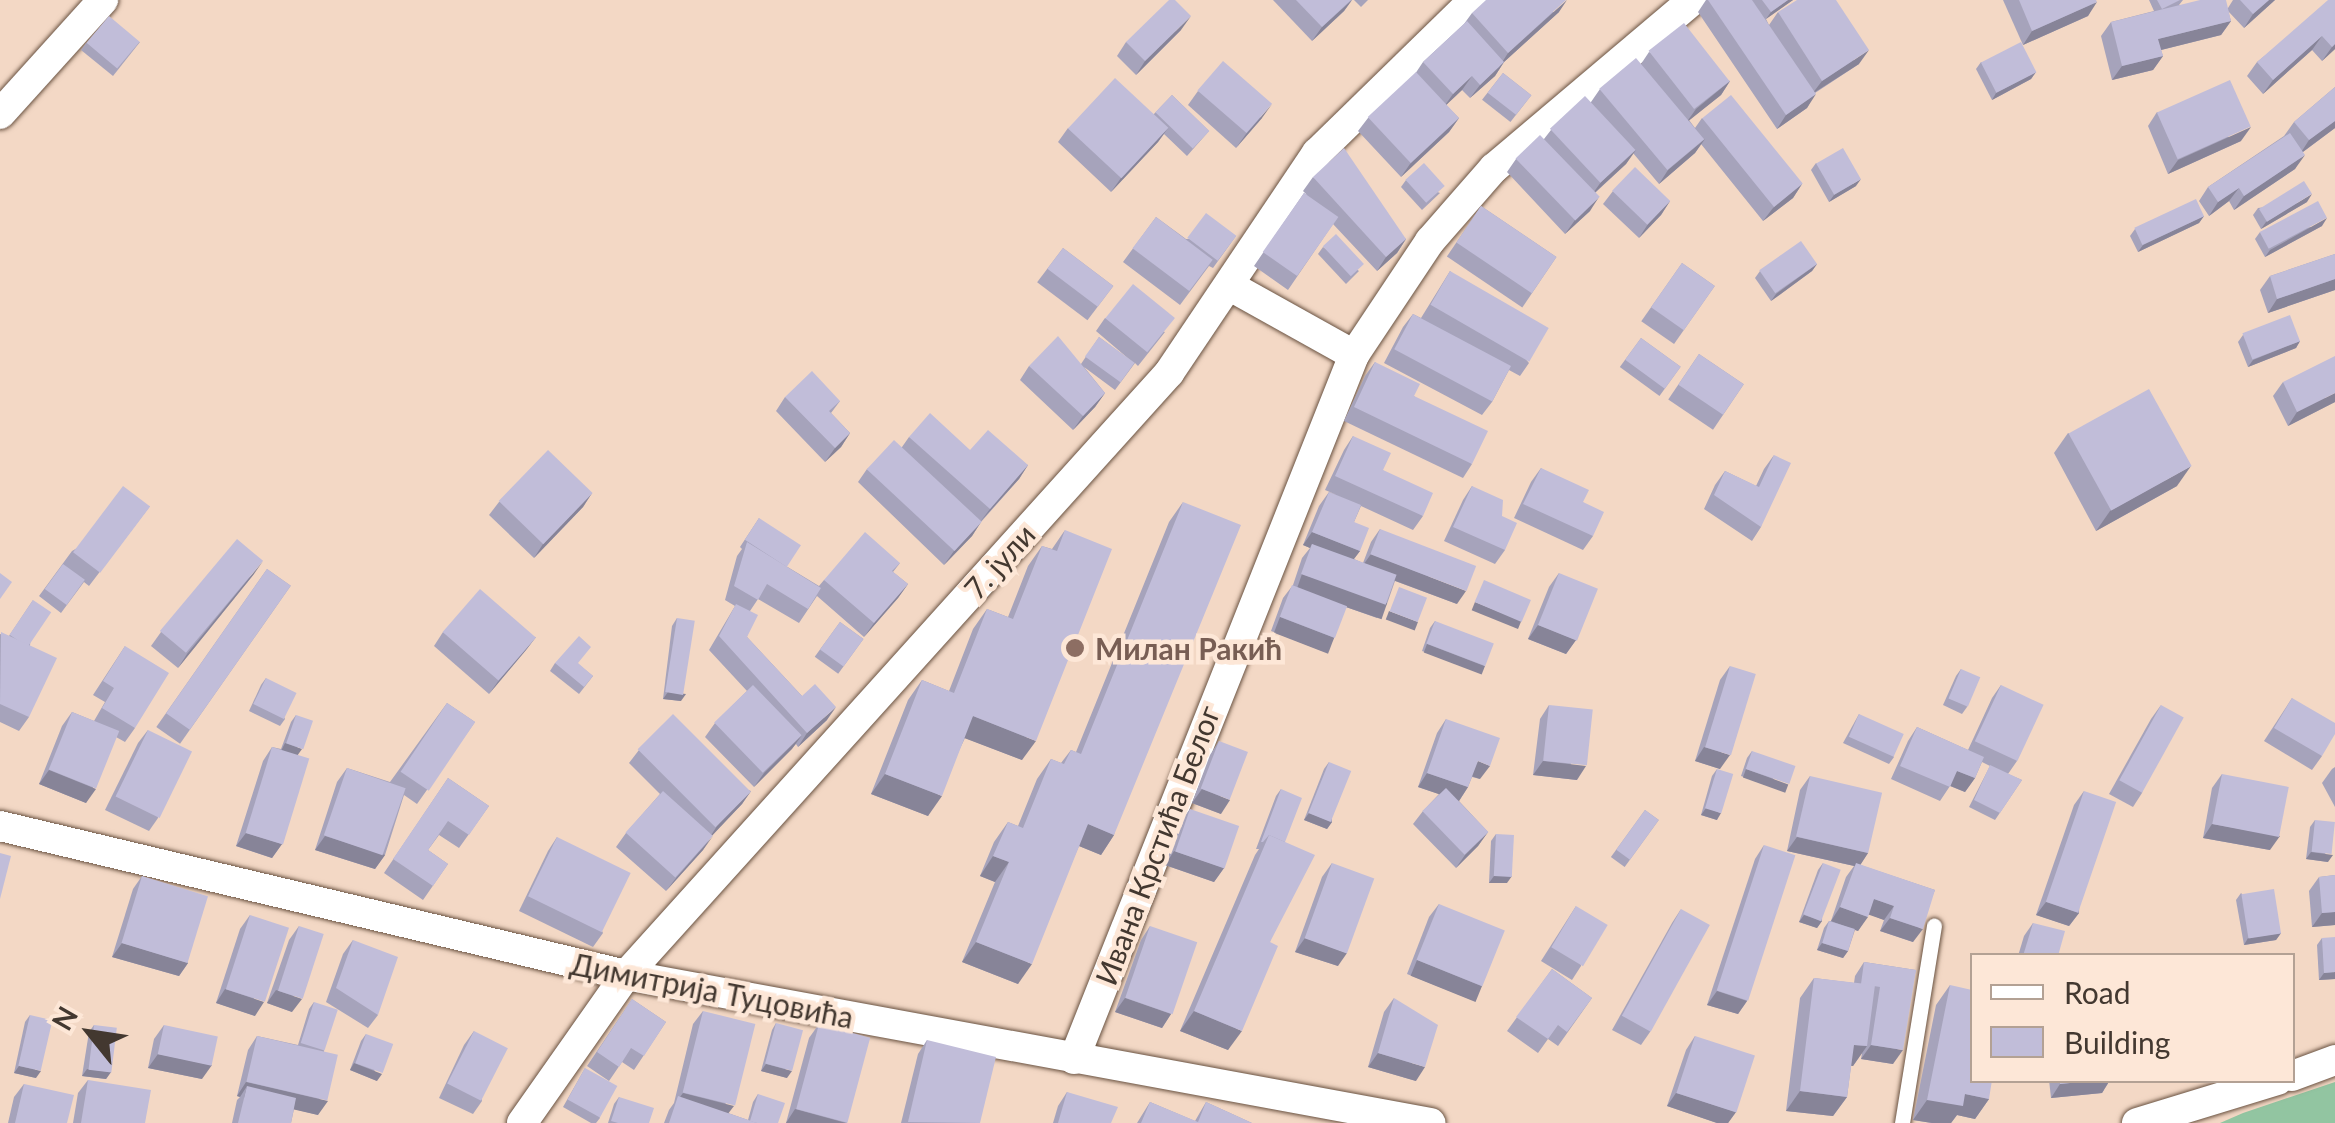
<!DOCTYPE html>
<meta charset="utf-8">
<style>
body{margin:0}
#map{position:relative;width:2335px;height:1123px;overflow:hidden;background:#f3d8c5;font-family:Lato,sans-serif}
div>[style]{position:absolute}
.green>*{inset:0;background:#92c5a1}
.roads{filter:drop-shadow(0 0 2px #695241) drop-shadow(0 0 2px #695241)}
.lane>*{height:15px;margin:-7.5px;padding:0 7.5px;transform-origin:7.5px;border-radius:7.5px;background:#fff}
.street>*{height:30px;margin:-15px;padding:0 15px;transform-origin:15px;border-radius:15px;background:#fff}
.wall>*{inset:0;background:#a6a3bb;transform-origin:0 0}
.shaded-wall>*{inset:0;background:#878498;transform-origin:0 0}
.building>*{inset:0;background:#c1bdd9;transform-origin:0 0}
.dots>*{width:28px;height:28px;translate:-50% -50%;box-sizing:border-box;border:5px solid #fde7d7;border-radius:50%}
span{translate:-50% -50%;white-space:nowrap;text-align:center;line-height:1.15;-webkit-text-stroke:9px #fde7d7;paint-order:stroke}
.street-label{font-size:30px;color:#433830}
.education-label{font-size:30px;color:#785e54;font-weight:700}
.left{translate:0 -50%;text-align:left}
.legend{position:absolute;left:1970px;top:953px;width:325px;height:130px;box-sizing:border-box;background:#fde7d7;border:2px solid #b3a194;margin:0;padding:12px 18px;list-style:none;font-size:30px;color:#433830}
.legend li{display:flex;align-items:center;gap:20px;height:50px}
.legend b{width:50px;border:2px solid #b3a194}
.north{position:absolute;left:40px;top:983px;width:100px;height:100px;-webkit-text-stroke:8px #fde7d7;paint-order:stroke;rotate:300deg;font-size:28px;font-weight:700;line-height:40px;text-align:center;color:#433830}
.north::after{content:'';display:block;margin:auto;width:35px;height:45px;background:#433830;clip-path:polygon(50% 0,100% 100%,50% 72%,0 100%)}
</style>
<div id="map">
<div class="green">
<div style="clip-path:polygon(2335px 1082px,2335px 1123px,2220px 1123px,2243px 1113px)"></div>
</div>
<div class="roads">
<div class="lane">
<div style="left:1902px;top:1123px;width:200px;rotate:-80.8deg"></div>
</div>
<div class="street">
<div style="left:0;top:114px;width:154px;rotate:-47.9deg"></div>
<div style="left:1230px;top:286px;width:142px;rotate:29.1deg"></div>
<div style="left:0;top:826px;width:643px;rotate:13.39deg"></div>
<div style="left:626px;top:975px;width:818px;rotate:10.43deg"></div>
<div style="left:1074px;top:1059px;width:758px;rotate:-68.31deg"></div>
<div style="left:1354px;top:355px;width:137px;rotate:-56.3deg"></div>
<div style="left:1430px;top:241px;width:97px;rotate:-48.8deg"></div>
<div style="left:1494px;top:168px;width:260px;rotate:-40.2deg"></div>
<div style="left:2292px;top:1076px;width:46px;rotate:-20.4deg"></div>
<div style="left:522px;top:1123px;width:181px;rotate:-54.9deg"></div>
<div style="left:626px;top:975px;width:811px;rotate:-47.95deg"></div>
<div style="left:1169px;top:373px;width:265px;rotate:-56.1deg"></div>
<div style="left:1317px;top:153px;width:219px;rotate:-44.3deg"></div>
<div style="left:2137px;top:1123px;width:147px;rotate:-17deg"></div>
</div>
</div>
<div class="wall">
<div style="clip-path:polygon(1273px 0,1352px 0,1344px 11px,1312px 41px)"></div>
<div style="clip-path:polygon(1354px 0,1368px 0,1361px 7px)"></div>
<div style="clip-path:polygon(1706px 0,1793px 0,1766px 19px,1769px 25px,1778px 12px,1859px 64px,1815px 93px,1807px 108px,1777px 129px,1698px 12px)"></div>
<div style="clip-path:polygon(2003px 0,2096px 0,2088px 16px,2023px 45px)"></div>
<div style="clip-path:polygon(2149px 0,2183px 0,2179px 5px,2228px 8px,2233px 0,2275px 0,2244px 28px,2228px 11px,2231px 21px,2221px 35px,2161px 50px,2163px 56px,2153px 70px,2112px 80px,2101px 36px,2111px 22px,2154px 11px)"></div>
<div style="clip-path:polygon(2335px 0,2335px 49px,2322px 61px,2312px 50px,2263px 94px,2247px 76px,2257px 62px)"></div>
<div style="clip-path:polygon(1559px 12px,1504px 62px,1495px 76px,1470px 98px,1462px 90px,1446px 105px,1459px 118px,1449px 132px,1401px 177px,1358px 131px,1368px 118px,1415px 74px,1423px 62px,1464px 24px,1472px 13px)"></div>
<div style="clip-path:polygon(1181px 30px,1136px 75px,1117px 56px,1126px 42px)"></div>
<div style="clip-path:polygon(140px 42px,113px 76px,81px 50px,86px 43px)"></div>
<div style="clip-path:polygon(1649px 52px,1730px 81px,1721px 95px,1689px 120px,1695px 128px,1702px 118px,1802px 184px,1793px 198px,1763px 221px,1701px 144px,1695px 153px,1659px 184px,1633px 153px,1626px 164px,1595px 193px,1590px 211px,1565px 234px,1507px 172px,1516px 159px,1544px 139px,1551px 130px,1591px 102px,1600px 89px,1641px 64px)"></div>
<div style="clip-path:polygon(1981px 62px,2036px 72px,2031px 79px,1992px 100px,1976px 69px)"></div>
<div style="left:1503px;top:73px;width:36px;height:34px;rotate:38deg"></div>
<div style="clip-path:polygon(2335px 87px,2335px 128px,2303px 152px,2295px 169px,2234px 210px,2229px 201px,2209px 216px,2199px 201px,2208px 187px,2284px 136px,2294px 122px)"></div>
<div style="clip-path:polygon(1198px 91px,1262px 118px,1236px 148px,1188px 105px)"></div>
<div style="clip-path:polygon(1172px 95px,1209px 131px,1187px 156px,1164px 134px,1158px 142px,1111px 192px,1058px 142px,1068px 128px,1153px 115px)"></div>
<div style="clip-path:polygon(2157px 112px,2241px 141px,2168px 174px,2148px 126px)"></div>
<div style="clip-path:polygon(1816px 163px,1856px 186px,1829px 202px,1811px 170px)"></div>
<div style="clip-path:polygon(1313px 177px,1406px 239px,1397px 253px,1377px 271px,1333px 224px,1288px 290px,1254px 266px,1304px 193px,1307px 195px,1303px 191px)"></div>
<div style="clip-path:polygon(1406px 180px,1440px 193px,1422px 210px,1401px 187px)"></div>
<div style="clip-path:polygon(1613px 191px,1670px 201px,1661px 215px,1639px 238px,1603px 204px)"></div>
<div style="clip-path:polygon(2307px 202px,2261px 229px,2253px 215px,2258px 208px)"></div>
<div style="left:1481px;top:206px;width:91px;height:61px;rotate:34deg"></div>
<div style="clip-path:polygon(2204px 216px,2199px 223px,2138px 252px,2130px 236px,2135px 229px)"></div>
<div style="clip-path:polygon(1156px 217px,1186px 239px,1236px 236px,1213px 268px,1209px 266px,1180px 305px,1123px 262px)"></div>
<div style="clip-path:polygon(2322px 226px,2265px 257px,2255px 239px,2260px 232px)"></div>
<div style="clip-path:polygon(1323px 247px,1359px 271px,1346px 284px,1318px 254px)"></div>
<div style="left:1063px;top:248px;width:63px;height:43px;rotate:37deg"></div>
<div style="clip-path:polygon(2335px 254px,2335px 290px,2268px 313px,2260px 290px,2270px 276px)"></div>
<div style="left:1682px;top:263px;width:40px;height:71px;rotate:35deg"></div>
<div style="clip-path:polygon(1817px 264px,1812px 271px,1771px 301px,1755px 278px,1760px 271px)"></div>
<div style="clip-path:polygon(1450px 271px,1529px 363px,1520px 376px,1509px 370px,1492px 402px,1482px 415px,1384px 363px,1403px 327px,1413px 314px,1421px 318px)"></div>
<div style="clip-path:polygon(1105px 318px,1165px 332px,1138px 366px,1135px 363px,1115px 390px,1084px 367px,1105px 393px,1095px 407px,1073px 430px,1020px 380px,1029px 366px,1081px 364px,1099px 337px,1130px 360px,1096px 331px)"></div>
<div style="clip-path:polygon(2243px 335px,2300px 341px,2296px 348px,2248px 367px,2238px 342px)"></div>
<div style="left:1641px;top:338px;width:49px;height:36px;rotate:36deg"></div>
<div style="left:1699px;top:354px;width:54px;height:55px;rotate:34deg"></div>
<div style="clip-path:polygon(1375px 362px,1414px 396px,1472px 464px,1463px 478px,1344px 421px,1365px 376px)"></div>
<div style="clip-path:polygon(2283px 382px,2335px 402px,2288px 426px,2273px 396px)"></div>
<div style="clip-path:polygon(785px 397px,840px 401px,831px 413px,850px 433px,841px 447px,825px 462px,776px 411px)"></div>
<div style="clip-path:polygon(2068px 433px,2177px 486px,2096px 531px,2054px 453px)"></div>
<div style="clip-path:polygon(1353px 436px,1423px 516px,1413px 530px,1361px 506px,1354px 522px,1360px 551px,1354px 559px,1363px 563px,1371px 542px,1380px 529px,1457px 604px,1395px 581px,1387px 604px,1377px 618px,1346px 607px,1334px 638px,1325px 652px,1271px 631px,1283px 598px,1293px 585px,1302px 558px,1310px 548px,1303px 545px,1319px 506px,1329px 492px,1337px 495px,1325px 490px,1344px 450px)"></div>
<div style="clip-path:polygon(909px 437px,970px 450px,1028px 465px,1019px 479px,981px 522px,972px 536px,944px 565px,858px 482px,867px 469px,902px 447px)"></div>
<div style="clip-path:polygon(1774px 455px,1761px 527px,1752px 541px,1704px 509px,1715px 485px,1725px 471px,1756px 486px,1764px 469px)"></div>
<div style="clip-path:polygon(1541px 468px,1583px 502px,1593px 536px,1583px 550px,1514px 518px,1531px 482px)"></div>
<div style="clip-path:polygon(1472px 486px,1502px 516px,1505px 550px,1495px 564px,1444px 541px,1463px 500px)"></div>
<div style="clip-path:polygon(592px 493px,583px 507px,534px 558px,489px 515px,499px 502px)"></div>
<div style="clip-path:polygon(1183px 502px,1114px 835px,1101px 855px,1079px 846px,1018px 984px,962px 962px,995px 882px,980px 876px,994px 842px,1008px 822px,1018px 826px,1037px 779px,1051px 759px,1061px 763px,1071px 750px,1076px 752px,1169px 522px)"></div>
<div style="clip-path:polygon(150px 506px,89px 586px,84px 582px,61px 613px,39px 596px,72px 551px)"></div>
<div style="clip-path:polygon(759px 518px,786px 566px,819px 586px,824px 580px,900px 563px,893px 572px,908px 584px,898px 598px,864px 637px,817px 596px,799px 623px,758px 599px,750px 611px,747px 637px,802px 696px,827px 720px,798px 747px,796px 744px,754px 787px,705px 737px,715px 723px,747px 691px,709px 650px,735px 606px,725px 600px,737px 556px,742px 549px,740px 547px)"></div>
<div style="clip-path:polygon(1065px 530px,1022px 760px,965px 738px,928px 816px,871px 794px,908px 700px,922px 680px,949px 691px,973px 629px,987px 609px,1008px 617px,1028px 566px,1042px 546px,1052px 549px)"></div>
<div style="left:267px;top:569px;width:29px;height:193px;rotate:35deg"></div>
<div style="clip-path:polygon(1559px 573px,1576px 640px,1566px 654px,1528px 639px,1549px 587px)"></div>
<div style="clip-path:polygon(254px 574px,178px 668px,151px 646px,161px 632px)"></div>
<div style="clip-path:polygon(33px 600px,30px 646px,29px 717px,19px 731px,0 722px,0 634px,9px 636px)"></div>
<div style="clip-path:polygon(677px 618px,681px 701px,663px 699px,672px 626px)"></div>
<div style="clip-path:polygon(1435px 621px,1485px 666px,1480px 673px,1422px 651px,1430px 628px)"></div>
<div style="left:840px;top:622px;width:29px;height:43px;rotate:36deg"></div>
<div style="clip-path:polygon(443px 632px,536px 637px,526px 650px,489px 694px,434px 646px)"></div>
<div style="clip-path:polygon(125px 646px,135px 728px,125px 742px,116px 737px,86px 803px,39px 784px,62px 726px,72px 712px,94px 721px,105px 702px,93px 695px)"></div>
<div style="clip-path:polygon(555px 663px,578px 664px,593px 676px,579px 694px,550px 671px)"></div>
<div style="clip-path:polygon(1730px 666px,1720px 769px,1695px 761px,1720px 680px)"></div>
<div style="clip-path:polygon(1961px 669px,1967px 707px,1962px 714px,1943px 705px,1956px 676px)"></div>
<div style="clip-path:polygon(266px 678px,285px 719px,280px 726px,249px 711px,261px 685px)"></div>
<div style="clip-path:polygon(2001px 685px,2017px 761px,2008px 774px,2022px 780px,1995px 820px,1969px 807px,1990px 766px,1982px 762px,1975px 778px,1965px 792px,1950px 786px,1940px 801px,1891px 779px,1908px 741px,1917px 727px,1968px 750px,1992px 698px)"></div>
<div style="clip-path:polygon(2292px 698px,2322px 756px,2312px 770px,2264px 741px)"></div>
<div style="clip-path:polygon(447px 703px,475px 722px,417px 804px,404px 795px,385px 855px,375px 869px,315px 850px,337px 782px,347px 768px,390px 782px)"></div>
<div style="clip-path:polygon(1549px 705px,1577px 780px,1533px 775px,1540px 719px)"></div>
<div style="clip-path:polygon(2161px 705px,2142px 793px,2133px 807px,2109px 794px,2151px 719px)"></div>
<div style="clip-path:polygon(1859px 714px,1894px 757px,1889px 764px,1843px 743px)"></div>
<div style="clip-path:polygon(296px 715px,298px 755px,282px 844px,272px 858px,236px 846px,263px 761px,272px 747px,281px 749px,291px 722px)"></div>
<div style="clip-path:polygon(1446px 719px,1480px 779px,1472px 777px,1468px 787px,1459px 801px,1488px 832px,1478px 846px,1456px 868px,1413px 824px,1423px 811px,1439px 794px,1418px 787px,1437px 733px)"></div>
<div style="clip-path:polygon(148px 730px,158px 818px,149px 831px,105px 810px,138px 743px)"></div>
<div style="clip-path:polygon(1219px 741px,1221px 814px,1192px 803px,1210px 755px)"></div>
<div style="clip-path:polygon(639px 750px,751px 791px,742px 804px,712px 835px,703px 850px,666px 891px,616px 847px,626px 833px,660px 794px,629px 763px)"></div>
<div style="clip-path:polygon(1752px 751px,1783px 791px,1741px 776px,1747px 758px)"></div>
<div style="clip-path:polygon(1329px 762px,1332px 822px,1327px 829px,1304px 820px,1324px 769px)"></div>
<div style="clip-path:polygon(2335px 767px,2335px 807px,2322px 783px,2332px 769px)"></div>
<div style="clip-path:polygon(1717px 769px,1717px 820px,1701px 815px,1712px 776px)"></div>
<div style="clip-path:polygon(2222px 774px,2270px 850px,2203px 838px,2212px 788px)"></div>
<div style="clip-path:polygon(1810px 776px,1868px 853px,1860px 865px,1935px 890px,1913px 942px,1880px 931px,1884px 920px,1869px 914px,1858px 931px,1855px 930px,1848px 951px,1843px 958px,1817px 950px,1824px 928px,1829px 921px,1831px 921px,1846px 877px,1854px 866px,1787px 851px,1800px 790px)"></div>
<div style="clip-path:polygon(448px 778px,489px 806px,459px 848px,439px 835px,428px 850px,448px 864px,423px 900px,384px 873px)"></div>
<div style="clip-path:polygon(1281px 789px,1285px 842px,1270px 942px,1228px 1050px,1180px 1031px,1255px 855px,1259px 849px,1256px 849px,1276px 796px)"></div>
<div style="clip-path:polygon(2084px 791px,2079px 913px,2069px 926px,2036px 915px,2074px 805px)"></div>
<div style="clip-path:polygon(1190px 809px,1224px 868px,1214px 882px,1165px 865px,1180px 822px)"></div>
<div style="left:1645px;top:810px;width:17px;height:58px;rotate:36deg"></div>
<div style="clip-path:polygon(2315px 820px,2328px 862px,2306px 859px,2310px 827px)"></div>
<div style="clip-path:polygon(1496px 834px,1507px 883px,1489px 883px,1491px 841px)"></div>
<div style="clip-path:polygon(557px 837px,603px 933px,593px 947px,519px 911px,548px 851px)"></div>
<div style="clip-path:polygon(1764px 845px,1747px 1001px,1738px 1014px,1707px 1005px,1755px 859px)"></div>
<div style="clip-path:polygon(1332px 863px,1338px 966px,1295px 952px,1322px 877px)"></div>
<div style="clip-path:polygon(1823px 863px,1822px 921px,1817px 928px,1799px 922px,1818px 870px)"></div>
<div style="clip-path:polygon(2335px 875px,2335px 925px,2312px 927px,2309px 891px,2319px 877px)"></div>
<div style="clip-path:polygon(142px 876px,188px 963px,179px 976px,112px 957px,133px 889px)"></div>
<div style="clip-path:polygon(2241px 893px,2281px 933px,2276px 940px,2244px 945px,2236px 900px)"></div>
<div style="clip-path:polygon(1439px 904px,1482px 986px,1472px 1000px,1407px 974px,1429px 917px)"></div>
<div style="clip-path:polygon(1576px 906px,1581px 966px,1572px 980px,1541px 961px)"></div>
<div style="clip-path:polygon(1681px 909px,1650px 1032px,1641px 1045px,1612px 1030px,1672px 923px)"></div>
<div style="clip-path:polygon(250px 915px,255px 1016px,216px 1003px,240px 929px)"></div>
<div style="clip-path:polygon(2033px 923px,2058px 956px,2018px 956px,2024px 936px)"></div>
<div style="clip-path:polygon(299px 926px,292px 1012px,267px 1003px,289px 940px)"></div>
<div style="clip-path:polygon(1150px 926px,1171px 1014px,1162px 1028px,1115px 1012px,1141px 940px)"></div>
<div style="clip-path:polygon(2322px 938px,2335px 979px,2319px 980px,2317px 945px)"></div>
<div style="clip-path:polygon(353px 940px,378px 1015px,368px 1028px,326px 1002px,343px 954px)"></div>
<div style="clip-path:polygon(1864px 962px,1916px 970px,1893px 1064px,1861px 1059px,1862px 1053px,1853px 1066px,1851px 1066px,1847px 1097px,1833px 1116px,1786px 1111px,1800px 998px,1814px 978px,1854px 983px,1855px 976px)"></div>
<div style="clip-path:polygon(1552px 969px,1592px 998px,1558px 1046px,1548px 1039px,1538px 1053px,1507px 1031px)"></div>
<div style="clip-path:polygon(1950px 985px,1989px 1099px,1975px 1119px,1957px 1115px,1951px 1123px,1932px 1123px,1913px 1120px,1936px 1005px)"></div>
<div style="clip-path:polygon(1394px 998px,1416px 1081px,1368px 1067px,1384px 1012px)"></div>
<div style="clip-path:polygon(632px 999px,666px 1022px,634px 1070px,622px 1062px,609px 1081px,587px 1066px)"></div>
<div style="clip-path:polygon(314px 1002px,324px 1051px,318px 1115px,294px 1109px,291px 1123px,232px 1123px,237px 1100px,240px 1097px,237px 1096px,248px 1050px,257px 1036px,298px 1045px,309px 1009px)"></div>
<div style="clip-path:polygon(703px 1011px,728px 1113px,748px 1120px,753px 1102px,758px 1094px,778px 1123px,664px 1123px,669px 1110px,674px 1103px,693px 1024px)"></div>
<div style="clip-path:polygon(30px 1015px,36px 1078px,14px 1073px,25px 1022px)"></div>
<div style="clip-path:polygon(776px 1023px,787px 1078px,761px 1071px,772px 1030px)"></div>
<div style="clip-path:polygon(819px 1024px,847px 1123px,786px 1123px,809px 1038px)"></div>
<div style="clip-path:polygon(94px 1025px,111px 1072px,106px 1079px,82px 1076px,89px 1032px)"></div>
<div style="clip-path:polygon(164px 1025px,202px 1079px,148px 1068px,154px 1039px)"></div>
<div style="clip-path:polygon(474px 1031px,482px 1101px,473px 1114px,439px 1098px,464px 1045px)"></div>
<div style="clip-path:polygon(366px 1034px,377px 1081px,350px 1070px,361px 1041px)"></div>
<div style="clip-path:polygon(1695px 1036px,1736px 1112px,1728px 1123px,1717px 1123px,1667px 1106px,1686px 1050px)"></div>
<div style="clip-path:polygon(927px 1040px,980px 1123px,901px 1123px,918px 1054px)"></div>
<div style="clip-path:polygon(585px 1068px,600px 1118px,596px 1123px,591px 1123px,563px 1107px)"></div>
<div style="clip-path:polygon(88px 1080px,145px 1123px,73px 1123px,78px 1093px)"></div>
<div style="clip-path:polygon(2049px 1080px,2110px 1080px,2102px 1093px,2051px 1098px)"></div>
<div style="clip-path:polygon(24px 1084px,67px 1123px,8px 1123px,14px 1097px)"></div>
<div style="clip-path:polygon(1067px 1092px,1111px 1123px,1053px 1123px,1058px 1106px)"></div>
<div style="clip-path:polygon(619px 1097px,649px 1123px,608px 1123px,614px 1104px)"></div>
<div style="clip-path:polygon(1150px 1102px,1195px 1121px,1206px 1102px,1252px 1123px,1137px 1123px)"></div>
</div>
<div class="shaded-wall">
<div style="clip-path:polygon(1352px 0,1344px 11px,1312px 41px,1322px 27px)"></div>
<div style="clip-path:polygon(1567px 0,1559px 12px,1504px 62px,1495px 76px,1470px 98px,1480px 85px,1499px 67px,1508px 53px)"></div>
<div style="clip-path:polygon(1788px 0,1793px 0,1766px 19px,1771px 12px)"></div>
<div style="clip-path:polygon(2269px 0,2275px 0,2244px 28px,2253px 14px)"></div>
<div style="clip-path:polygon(2097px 2px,2088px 16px,2023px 45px,2032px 31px)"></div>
<div style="clip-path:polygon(1191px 16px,1181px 30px,1136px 75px,1145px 61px)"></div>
<div style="clip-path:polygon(2231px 21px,2221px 35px,2149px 53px,2158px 39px)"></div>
<div style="clip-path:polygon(2322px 36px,2312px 50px,2263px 94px,2273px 80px)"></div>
<div style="clip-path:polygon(2335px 44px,2335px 49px,2322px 61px,2332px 47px)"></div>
<div style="clip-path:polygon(1869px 50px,1859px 64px,1812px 94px,1822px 81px)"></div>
<div style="clip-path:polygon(2163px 56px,2153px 70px,2112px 80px,2122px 66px)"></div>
<div style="clip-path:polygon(2036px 72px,2031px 79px,1992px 100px,1996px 93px)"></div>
<div style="clip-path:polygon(1472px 76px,1462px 90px,1443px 108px,1453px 94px)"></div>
<div style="clip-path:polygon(1730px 81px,1721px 95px,1686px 123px,1696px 109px)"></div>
<div style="clip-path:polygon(1816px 94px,1807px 108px,1777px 129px,1786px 115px)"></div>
<div style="clip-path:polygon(1272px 104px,1262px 118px,1236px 148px,1246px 134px)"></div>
<div style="clip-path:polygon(1459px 118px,1449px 132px,1401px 177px,1410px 164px)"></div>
<div style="clip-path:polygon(2335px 121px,2335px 128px,2300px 154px,2309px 140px)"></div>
<div style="clip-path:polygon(2251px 127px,2241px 141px,2168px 174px,2178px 160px)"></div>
<div style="clip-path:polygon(1168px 128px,1158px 142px,1111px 192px,1121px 178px)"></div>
<div style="clip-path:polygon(1705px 139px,1695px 153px,1659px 184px,1668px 170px)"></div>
<div style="clip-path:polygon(1636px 150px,1626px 164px,1591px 196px,1601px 182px)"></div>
<div style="clip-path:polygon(2305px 155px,2295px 169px,2234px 210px,2244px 196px)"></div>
<div style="clip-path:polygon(1861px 179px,1856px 186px,1829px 202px,1834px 195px)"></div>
<div style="clip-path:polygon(1802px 184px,1793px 198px,1763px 221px,1773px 208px)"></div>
<div style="clip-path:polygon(2239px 188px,2229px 201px,2209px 216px,2218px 202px)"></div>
<div style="clip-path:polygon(2312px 194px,2307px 202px,2261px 229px,2266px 222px)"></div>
<div style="clip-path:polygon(1599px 197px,1590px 211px,1565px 234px,1575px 220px)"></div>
<div style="clip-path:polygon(1670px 201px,1661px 215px,1639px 238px,1648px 224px)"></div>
<div style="clip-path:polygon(2204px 216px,2199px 223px,2138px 252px,2143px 245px)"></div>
<div style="clip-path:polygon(2327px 218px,2322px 226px,2265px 257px,2270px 250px)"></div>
<div style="clip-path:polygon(1406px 239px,1397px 253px,1377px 271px,1386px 257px)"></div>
<div style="clip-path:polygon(1817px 264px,1812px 271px,1771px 301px,1776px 294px)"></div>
<div style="clip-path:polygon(2335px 279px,2335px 290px,2268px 313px,2277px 299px)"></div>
<div style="clip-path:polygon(2300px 341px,2296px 348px,2248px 367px,2253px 360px)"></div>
<div style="clip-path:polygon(1105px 393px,1095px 407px,1073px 430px,1083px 416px)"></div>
<div style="clip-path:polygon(2335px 393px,2335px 402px,2288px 426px,2297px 412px)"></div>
<div style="clip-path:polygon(850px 433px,841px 447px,825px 462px,835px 448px)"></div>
<div style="clip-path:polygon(1028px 465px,1019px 479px,980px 522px,990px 509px)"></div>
<div style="clip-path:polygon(2191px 466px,2177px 486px,2096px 531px,2110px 511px)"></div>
<div style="clip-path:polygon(592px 493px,583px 507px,534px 558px,543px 544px)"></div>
<div style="clip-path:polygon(981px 522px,972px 536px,944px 565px,954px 551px)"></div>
<div style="clip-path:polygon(1312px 532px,1360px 551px,1350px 564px,1312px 544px,1310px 548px,1303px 545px)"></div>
<div style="clip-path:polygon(1371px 554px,1466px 591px,1457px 604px,1361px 568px)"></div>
<div style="clip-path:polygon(263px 561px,254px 574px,178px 668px,187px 654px)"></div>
<div style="left:1302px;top:574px;width:90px;height:17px;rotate:19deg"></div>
<div style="clip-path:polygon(908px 584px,898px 598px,864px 637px,874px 623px)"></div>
<div style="left:1475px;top:602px;width:50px;height:9px;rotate:22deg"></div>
<div style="left:1389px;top:611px;width:31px;height:9px;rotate:21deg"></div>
<div style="left:1280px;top:617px;width:58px;height:17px;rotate:21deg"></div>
<div style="clip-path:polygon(1538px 625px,1576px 640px,1566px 654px,1528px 639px)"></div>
<div style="clip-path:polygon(536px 637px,526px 650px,489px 694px,499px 680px)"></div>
<div style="left:1427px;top:644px;width:62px;height:9px;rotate:21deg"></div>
<div style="clip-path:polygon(668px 692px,686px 694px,681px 701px,663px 699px)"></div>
<div style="clip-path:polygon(836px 707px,827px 720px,798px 747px,807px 733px)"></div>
<div style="clip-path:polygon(973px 716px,1036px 741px,1022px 760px,959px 736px)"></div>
<div style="clip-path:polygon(802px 735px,792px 749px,754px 787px,764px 773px)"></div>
<div style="clip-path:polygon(285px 743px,302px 749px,297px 756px,281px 751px)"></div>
<div style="clip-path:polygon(1704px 747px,1730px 755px,1720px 769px,1695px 761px)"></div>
<div style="clip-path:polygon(1478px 761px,1490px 766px,1480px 779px,1468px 775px)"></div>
<div style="clip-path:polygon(1543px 761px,1586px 766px,1577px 780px,1533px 775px)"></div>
<div style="left:1746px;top:769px;width:45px;height:9px;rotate:20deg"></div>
<div style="clip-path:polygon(49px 770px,96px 789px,86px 803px,39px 784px)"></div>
<div style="clip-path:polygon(1957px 771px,1975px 778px,1965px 792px,1948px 785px)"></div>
<div style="clip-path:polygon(1427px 773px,1468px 787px,1459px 801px,1418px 787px)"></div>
<div style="clip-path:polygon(885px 774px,942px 796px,928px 816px,871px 794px)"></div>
<div style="clip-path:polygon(1202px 789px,1230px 800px,1221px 814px,1192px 803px)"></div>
<div style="clip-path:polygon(751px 791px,742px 804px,708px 840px,717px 826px)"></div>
<div style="clip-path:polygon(1706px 808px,1721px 813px,1717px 820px,1701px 815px)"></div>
<div style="clip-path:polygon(1309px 813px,1332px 822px,1327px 829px,1304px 820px)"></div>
<div style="clip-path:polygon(1088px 824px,1114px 835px,1101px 855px,1074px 844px)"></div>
<div style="clip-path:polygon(2212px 824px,2280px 836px,2270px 850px,2203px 838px)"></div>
<div style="clip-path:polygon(1488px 832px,1478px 846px,1456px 868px,1465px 855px)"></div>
<div style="clip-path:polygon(246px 833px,282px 844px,272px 858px,236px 846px)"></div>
<div style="clip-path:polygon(325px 836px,385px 855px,375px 869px,315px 850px)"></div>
<div style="clip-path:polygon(713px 836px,703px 850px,666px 891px,676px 878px)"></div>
<div style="clip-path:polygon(1797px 837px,1868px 853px,1859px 867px,1787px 851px)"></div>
<div style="clip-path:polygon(1174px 851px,1224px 868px,1214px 882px,1165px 865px)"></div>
<div style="clip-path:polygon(2311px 852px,2333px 855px,2328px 862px,2306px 859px)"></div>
<div style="clip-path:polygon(993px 856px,1009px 862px,995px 882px,980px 876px)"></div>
<div style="clip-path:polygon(1494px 876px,1512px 876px,1507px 883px,1489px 883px)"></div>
<div style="clip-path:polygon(1874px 899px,1894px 906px,1884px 920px,1864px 913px)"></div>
<div style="clip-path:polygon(2046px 902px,2079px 913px,2069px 926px,2036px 915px)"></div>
<div style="clip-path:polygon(1840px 907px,1868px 917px,1858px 931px,1831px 921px)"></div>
<div style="clip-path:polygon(2335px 912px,2335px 925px,2312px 927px,2322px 913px)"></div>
<div style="clip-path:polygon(1804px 915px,1822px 921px,1817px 928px,1799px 922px)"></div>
<div style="clip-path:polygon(1890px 918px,1923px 929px,1913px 942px,1880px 931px)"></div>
<div style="clip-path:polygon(2281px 933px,2276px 940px,2244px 945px,2248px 938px)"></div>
<div style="clip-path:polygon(1305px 938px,1347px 953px,1338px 966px,1295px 952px)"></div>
<div style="clip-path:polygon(976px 942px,1032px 964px,1018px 984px,962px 962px)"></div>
<div style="clip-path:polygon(122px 943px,188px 963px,179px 976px,112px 957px)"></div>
<div style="clip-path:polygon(1822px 943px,1848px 951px,1843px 958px,1817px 950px)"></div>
<div style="left:1417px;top:960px;width:70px;height:17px;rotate:22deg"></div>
<div style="clip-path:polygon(2335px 972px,2335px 979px,2319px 980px,2324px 973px)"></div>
<div style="clip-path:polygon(225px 989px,264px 1002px,255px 1016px,216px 1003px)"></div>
<div style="clip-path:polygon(276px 990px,302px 999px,292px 1012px,267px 1003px)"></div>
<div style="clip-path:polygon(1717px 991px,1747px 1001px,1738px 1014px,1707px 1005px)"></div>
<div style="clip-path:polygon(1125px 998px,1171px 1014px,1162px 1028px,1115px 1012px)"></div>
<div style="clip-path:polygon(1194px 1011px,1242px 1031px,1228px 1050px,1180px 1031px)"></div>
<div style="clip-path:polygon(1854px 1045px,1867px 1046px,1853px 1066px,1840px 1064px)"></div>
<div style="clip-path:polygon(1871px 1045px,1903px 1050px,1893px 1064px,1861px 1059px)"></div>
<div style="clip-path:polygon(1378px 1053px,1425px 1067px,1416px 1081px,1368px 1067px)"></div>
<div style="clip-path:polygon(158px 1054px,212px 1065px,202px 1079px,148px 1068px)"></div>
<div style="clip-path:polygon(354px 1063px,382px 1074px,377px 1081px,350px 1070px)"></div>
<div style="clip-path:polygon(766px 1064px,792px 1071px,787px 1078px,761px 1071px)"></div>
<div style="clip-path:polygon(19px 1066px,41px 1071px,36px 1078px,14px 1073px)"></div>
<div style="clip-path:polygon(87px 1069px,111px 1072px,106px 1079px,82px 1076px)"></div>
<div style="clip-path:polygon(2100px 1080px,2110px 1080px,2102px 1093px,2051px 1098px,2060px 1084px)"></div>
<div style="clip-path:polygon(246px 1082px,328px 1101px,318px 1115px,244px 1098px,247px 1086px,240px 1097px,237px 1096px)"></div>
<div style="clip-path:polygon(1800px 1091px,1847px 1097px,1833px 1116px,1786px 1111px)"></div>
<div style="clip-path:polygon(683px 1093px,734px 1106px,724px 1119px,677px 1101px)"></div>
<div style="clip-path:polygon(1676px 1093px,1736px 1112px,1728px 1123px,1717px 1123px,1667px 1106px)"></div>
<div style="clip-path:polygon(1965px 1094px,1989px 1099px,1975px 1119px,1957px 1115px,1951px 1123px,1932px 1123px,1913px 1120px,1927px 1100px)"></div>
<div style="clip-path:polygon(795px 1109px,846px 1123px,786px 1123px)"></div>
</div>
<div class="building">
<div style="clip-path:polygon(1169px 0,1175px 0,1191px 16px,1145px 61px,1126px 42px)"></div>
<div style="clip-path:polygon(1296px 0,1351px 0,1322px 27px)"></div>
<div style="clip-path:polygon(1486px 0,1566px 0,1508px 53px,1472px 13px)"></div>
<div style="clip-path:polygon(1708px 0,1752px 0,1816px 94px,1786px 115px)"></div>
<div style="clip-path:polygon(1762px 0,1788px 0,1771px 12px)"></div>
<div style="clip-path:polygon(1797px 0,1836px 0,1869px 50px,1822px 81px,1778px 12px)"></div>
<div style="clip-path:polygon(2019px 0,2096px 0,2097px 2px,2032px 31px)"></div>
<div style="clip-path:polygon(2157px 0,2180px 0,2162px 9px)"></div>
<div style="clip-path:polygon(2200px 0,2226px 0,2231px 21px,2158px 39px,2163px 56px,2122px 66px,2111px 22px)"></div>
<div style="clip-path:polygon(2240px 0,2269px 0,2253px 14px)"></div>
<div style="clip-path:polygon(2328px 0,2335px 0,2335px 44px,2332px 47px,2322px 36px,2273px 80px,2257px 62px)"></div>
<div style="left:109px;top:16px;width:40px;height:35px;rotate:40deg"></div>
<div style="clip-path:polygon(1467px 21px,1504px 62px,1480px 85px,1472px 76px,1453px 94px,1423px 62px)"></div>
<div style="left:1684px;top:23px;width:74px;height:45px;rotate:52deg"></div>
<div style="left:2021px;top:42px;width:34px;height:45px;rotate:63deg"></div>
<div style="left:1636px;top:58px;width:106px;height:48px;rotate:50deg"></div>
<div style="left:1223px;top:61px;width:65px;height:39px;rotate:41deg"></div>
<div style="left:1416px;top:72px;width:63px;height:66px;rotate:47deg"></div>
<div style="left:1503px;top:73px;width:36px;height:25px;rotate:38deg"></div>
<div style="left:1115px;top:78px;width:73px;height:69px;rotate:43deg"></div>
<div style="left:2230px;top:80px;width:51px;height:80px;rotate:66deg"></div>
<div style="clip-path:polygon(2335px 87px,2335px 121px,2309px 140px,2294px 122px)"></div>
<div style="left:1172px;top:95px;width:52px;height:24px;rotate:44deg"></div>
<div style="left:1731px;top:95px;width:114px;height:37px;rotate:51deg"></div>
<div style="left:1585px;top:96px;width:74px;height:48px;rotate:47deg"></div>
<div style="clip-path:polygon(2290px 133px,2305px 155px,2244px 196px,2239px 188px,2218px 202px,2208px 187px)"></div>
<div style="left:1540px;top:135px;width:86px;height:34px;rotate:46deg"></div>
<div style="clip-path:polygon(1344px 148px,1406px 239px,1386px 257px,1313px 177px)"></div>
<div style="left:1843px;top:148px;width:36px;height:31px;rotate:60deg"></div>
<div style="left:1424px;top:163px;width:31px;height:25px;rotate:48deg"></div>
<div style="left:1635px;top:167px;width:49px;height:33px;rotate:44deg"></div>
<div style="left:2304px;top:181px;width:15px;height:53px;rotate:58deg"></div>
<div style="left:1304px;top:193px;width:42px;height:72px;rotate:35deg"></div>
<div style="left:2196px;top:199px;width:19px;height:68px;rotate:65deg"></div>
<div style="left:2318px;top:201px;width:19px;height:66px;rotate:62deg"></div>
<div style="left:1481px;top:206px;width:91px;height:44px;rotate:34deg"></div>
<div style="left:1206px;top:213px;width:38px;height:31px;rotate:37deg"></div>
<div style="left:1156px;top:217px;width:71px;height:39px;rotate:37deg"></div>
<div style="left:1336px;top:234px;width:41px;height:18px;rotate:47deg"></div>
<div style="left:1801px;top:241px;width:28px;height:51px;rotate:55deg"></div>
<div style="left:1063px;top:248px;width:63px;height:26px;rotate:37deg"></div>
<div style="clip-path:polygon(2335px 254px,2335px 279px,2277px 299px,2270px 276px)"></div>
<div style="left:1682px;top:263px;width:40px;height:54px;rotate:35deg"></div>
<div style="left:1450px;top:271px;width:114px;height:39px;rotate:30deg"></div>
<div style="left:1133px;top:284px;width:54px;height:44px;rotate:39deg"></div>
<div style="left:1413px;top:314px;width:111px;height:40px;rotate:28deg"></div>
<div style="left:2290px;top:315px;width:28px;height:51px;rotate:69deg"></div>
<div style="clip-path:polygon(1058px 336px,1105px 393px,1083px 416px,1029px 366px)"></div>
<div style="left:1099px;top:337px;width:44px;height:24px;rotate:36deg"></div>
<div style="left:1641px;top:338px;width:49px;height:27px;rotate:36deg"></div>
<div style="left:1699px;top:354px;width:54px;height:37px;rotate:34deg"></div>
<div style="clip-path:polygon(2335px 356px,2335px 393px,2297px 412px,2283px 382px)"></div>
<div style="clip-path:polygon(1375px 362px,1420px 384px,1414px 396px,1488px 431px,1472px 464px,1354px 407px)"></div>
<div style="clip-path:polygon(812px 371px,840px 401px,829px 411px,850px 433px,835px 448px,785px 397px)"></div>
<div style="left:2149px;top:389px;width:88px;height:92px;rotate:61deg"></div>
<div style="clip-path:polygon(930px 413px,970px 450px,988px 430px,1028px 465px,990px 509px,909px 437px)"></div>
<div style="clip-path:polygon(1353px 436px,1391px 453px,1383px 470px,1433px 493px,1423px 516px,1335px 476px)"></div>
<div style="left:894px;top:440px;width:120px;height:40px;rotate:43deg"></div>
<div style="left:548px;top:450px;width:62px;height:71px;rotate:44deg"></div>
<div style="clip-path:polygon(1774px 455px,1791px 463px,1761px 527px,1714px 495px,1725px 471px,1759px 487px)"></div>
<div style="clip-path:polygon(1541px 468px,1589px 490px,1583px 502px,1604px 512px,1593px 536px,1523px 504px)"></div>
<div style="left:123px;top:486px;width:34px;height:83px;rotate:37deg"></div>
<div style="clip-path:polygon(1472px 486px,1503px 500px,1502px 516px,1517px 523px,1505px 550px,1453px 527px)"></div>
<div style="clip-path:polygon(1329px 492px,1361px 505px,1354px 522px,1369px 528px,1360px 551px,1312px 532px)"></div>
<div style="clip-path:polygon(1183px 502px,1241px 525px,1114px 835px,1088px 824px,1032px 964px,976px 942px,1009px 862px,993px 856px,1008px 822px,1023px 828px,1051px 759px,1064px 764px,1071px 750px,1081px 754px)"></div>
<div style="left:759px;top:518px;width:50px;height:26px;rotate:33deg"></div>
<div style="left:1380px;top:529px;width:103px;height:27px;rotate:21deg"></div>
<div style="clip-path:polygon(1065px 530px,1112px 549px,1036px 741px,973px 716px,942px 796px,885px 774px,922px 680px,954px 693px,987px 609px,1013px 619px,1042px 546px,1057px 551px)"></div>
<div style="clip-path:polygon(865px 532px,900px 563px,892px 571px,908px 584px,874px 623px,824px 580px)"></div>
<div style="left:237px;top:539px;width:34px;height:120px;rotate:40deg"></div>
<div style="clip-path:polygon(747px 542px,821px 588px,808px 609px,767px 584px,758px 600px,734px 586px)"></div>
<div style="left:1312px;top:544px;width:90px;height:32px;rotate:20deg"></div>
<div style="left:63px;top:564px;width:27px;height:31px;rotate:36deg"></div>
<div style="left:267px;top:569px;width:29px;height:176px;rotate:35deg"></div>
<div style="clip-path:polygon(0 573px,12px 582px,0 599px)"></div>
<div style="left:1559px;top:573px;width:42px;height:56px;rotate:22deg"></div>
<div style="left:1484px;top:580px;width:51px;height:24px;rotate:23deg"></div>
<div style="left:1292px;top:585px;width:59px;height:34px;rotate:21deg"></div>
<div style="left:1399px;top:587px;width:30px;height:26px;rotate:21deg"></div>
<div style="left:480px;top:589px;width:74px;height:57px;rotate:41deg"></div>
<div style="left:33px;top:600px;width:22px;height:42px;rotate:34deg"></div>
<div style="clip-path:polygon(736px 604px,758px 615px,747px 637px,802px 696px,815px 684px,836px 707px,807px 733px,719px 636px)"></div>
<div style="left:677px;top:618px;width:18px;height:75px;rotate:9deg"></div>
<div style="left:1435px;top:621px;width:63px;height:24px;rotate:21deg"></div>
<div style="left:840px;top:622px;width:29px;height:34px;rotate:36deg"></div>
<div style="clip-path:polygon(1px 632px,57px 658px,29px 717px,0 704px)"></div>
<div style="clip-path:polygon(579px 636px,591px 647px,578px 663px,593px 676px,584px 687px,555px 663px)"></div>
<div style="clip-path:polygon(125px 646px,169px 673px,135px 728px,102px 708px,114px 688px,103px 681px)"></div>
<div style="left:1730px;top:666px;width:27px;height:85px;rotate:17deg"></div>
<div style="left:1961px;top:669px;width:21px;height:32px;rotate:23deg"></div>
<div style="left:266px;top:678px;width:34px;height:29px;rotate:26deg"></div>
<div style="left:753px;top:685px;width:70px;height:54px;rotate:46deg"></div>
<div style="left:2001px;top:685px;width:47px;height:62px;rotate:25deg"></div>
<div style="clip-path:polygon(2292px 698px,2335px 723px,2335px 734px,2322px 756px,2274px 728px)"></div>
<div style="left:447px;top:703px;width:34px;height:83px;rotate:34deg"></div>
<div style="left:1549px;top:705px;width:44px;height:56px;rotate:6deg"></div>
<div style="left:2161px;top:705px;width:26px;height:86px;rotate:29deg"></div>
<div style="left:72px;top:712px;width:51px;height:62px;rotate:22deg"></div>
<div style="left:673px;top:714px;width:110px;height:50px;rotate:45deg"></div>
<div style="left:1859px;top:714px;width:49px;height:25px;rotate:24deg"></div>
<div style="left:296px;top:715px;width:18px;height:30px;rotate:19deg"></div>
<div style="clip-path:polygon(1446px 719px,1500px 738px,1490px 766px,1478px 761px,1468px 787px,1427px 773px)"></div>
<div style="clip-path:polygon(1917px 727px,1984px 757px,1975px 778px,1957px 771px,1950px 787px,1900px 766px)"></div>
<div style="left:148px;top:730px;width:49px;height:74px;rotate:26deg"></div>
<div style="left:1219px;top:741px;width:31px;height:51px;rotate:21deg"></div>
<div style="left:272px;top:747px;width:39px;height:90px;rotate:17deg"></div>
<div style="left:1752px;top:751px;width:46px;height:19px;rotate:19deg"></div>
<div style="left:1329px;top:762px;width:24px;height:55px;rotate:22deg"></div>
<div style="clip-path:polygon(1990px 765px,2022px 780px,2000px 813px,1974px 800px)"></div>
<div style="left:347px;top:768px;width:62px;height:71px;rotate:19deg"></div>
<div style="left:1717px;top:769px;width:17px;height:41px;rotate:17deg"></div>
<div style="left:2222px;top:774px;width:68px;height:51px;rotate:11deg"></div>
<div style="left:1810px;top:776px;width:74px;height:62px;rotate:13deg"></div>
<div style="clip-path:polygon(448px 778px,489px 806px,469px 835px,448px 821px,428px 850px,448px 864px,433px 886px,393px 859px)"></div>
<div style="left:1446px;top:788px;width:61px;height:33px;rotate:46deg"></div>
<div style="clip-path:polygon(1281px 789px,1302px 798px,1285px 842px,1269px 835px,1263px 842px,1261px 842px)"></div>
<div style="left:663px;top:791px;width:67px;height:56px;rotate:42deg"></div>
<div style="left:2084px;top:791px;width:34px;height:117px;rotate:19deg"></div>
<div style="left:1190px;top:809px;width:52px;height:45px;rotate:19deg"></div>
<div style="left:1645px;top:810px;width:17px;height:49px;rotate:36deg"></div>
<div style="left:2315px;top:820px;width:20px;height:32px;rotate:6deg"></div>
<div style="left:1496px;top:834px;width:18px;height:42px;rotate:3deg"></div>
<div style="clip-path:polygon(1269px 835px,1315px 855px,1270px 942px,1278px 946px,1242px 1031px,1194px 1011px)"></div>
<div style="left:557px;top:837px;width:82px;height:66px;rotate:26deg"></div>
<div style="left:1764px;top:845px;width:33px;height:153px;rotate:18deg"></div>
<div style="clip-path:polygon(0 853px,11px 856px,0 899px)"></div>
<div style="left:1332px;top:863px;width:45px;height:80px;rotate:20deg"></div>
<div style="left:1823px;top:863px;width:19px;height:55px;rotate:21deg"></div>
<div style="clip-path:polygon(1856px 863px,1935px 890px,1923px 929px,1890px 918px,1894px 906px,1874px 899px,1868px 917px,1840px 907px)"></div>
<div style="clip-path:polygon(2335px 875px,2335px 912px,2322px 913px,2319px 877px)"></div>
<div style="left:142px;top:876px;width:69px;height:70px;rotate:17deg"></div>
<div style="left:2274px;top:889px;width:45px;height:33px;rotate:81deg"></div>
<div style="left:1439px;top:904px;width:71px;height:60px;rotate:22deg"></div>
<div style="left:1576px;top:906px;width:37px;height:48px;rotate:31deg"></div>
<div style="left:1681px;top:909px;width:33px;height:122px;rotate:29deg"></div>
<div style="left:250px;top:915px;width:41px;height:78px;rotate:18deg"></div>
<div style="left:1829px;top:921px;width:27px;height:23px;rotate:17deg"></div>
<div style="clip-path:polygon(2033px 923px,2065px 931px,2058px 956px,2023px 956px)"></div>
<div style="left:299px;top:926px;width:26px;height:68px;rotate:18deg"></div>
<div style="left:1150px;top:926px;width:50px;height:76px;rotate:19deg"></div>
<div style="clip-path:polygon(2335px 937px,2335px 972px,2324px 973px,2322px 938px)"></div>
<div style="clip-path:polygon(353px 940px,398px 957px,378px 1015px,336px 988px)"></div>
<div style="clip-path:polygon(1864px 962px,1916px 970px,1903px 1050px,1871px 1045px,1880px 987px,1861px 984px)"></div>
<div style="clip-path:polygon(1552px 969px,1592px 998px,1567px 1032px,1558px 1025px,1548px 1039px,1516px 1017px)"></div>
<div style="clip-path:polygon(1814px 978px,1875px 985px,1867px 1046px,1854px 1045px,1847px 1097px,1800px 1091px)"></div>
<div style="clip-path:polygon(1950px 985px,1972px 990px,1972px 1080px,1992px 1080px,1989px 1099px,1965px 1094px,1963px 1106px,1927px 1100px)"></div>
<div style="clip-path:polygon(1394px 998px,1438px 1025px,1425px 1067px,1378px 1053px)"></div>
<div style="clip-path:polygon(632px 999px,666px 1022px,644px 1056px,631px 1048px,619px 1067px,597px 1052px)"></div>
<div style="left:314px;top:1002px;width:25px;height:43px;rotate:18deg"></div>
<div style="left:703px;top:1011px;width:54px;height:84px;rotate:14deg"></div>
<div style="left:30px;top:1015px;width:23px;height:52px;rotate:13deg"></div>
<div style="left:776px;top:1023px;width:28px;height:42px;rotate:15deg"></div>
<div style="left:819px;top:1024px;width:53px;height:88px;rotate:15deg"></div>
<div style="left:94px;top:1025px;width:23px;height:45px;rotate:7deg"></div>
<div style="left:164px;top:1025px;width:55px;height:30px;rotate:12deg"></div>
<div style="left:474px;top:1031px;width:38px;height:59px;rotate:27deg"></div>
<div style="left:366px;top:1034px;width:29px;height:31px;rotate:20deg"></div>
<div style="left:257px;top:1036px;width:83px;height:47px;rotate:13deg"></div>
<div style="left:1695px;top:1036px;width:63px;height:60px;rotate:18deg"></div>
<div style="clip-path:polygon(927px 1040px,996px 1057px,980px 1123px,908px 1122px)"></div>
<div style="left:585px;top:1068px;width:37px;height:36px;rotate:29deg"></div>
<div style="clip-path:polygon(88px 1080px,151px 1090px,145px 1123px,81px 1123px)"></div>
<div style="clip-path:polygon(2060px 1080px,2100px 1080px,2060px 1084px)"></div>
<div style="clip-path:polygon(24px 1084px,74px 1095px,67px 1123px,15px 1123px)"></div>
<div style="clip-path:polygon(247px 1086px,296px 1098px,291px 1123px,238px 1123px)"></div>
<div style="clip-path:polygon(1067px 1092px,1118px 1107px,1111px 1123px,1058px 1123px)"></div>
<div style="clip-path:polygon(758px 1094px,785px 1103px,778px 1123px,757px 1123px,750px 1121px)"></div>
<div style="clip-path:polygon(678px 1096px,757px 1123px,669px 1123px)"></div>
<div style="clip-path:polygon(619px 1097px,654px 1108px,649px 1123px,618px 1123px,611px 1121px)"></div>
<div style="clip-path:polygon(1150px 1102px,1198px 1122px,1206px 1102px,1252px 1123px,1141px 1123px)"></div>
</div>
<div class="dots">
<div style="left:1075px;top:648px;background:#8d6e63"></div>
</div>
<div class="street-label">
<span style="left:999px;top:561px;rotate:-48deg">7. јули</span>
<span style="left:1157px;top:845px;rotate:-69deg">Ивана Крстића Белог</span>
<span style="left:712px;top:990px;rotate:11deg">Димитрија Туцовића</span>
</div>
<div class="education-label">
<span class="left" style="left:1095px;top:648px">Милан Ракић</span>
</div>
<ul class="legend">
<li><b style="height:12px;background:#fff"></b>Road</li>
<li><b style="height:28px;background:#c1bdd9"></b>Building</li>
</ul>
<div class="north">N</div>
</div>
